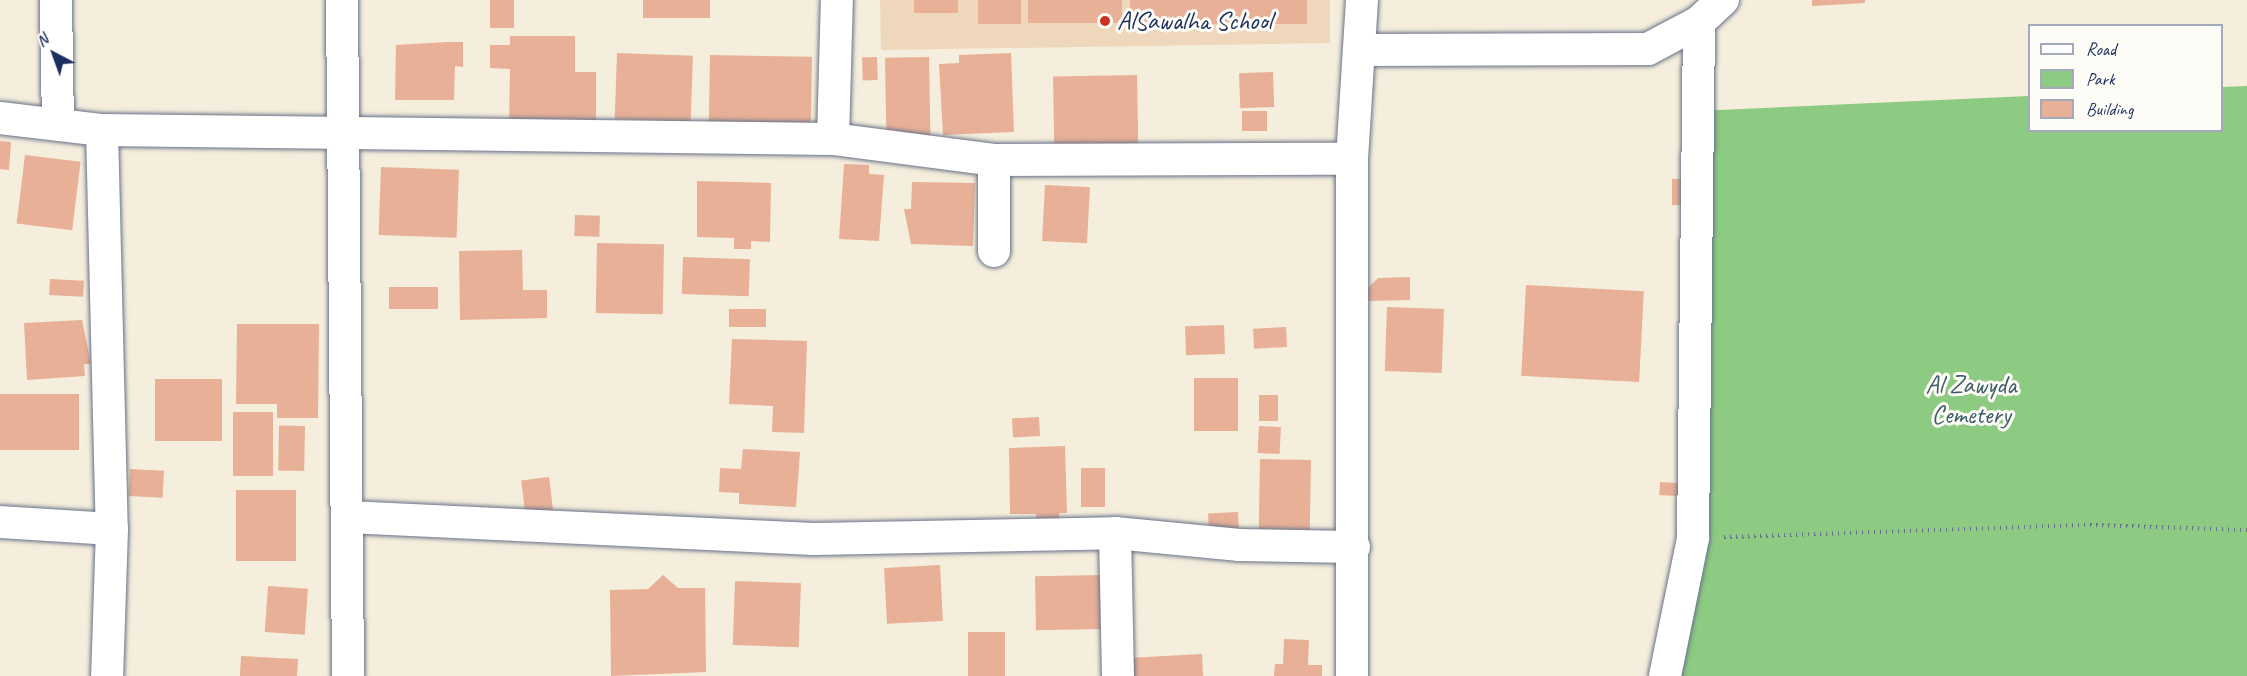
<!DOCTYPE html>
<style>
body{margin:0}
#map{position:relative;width:2247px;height:676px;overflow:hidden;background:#f5eedc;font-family:Caveat,sans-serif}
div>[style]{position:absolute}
.built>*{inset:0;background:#eed7bb}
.green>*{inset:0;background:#8ccb81}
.building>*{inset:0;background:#e7b097;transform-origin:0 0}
.path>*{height:4px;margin-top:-2px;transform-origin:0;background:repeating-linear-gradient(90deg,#67728a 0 1.5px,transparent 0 6px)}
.roads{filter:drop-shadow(0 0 2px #67728a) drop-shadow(0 0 2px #67728a)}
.minor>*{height:32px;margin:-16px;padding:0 16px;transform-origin:16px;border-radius:16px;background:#fff}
.dots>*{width:16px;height:16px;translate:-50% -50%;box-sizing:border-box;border:3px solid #fdfcf7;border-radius:50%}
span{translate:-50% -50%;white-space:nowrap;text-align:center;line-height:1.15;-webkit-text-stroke:6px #fdfcf7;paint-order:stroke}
.poi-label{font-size:26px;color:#1b2f5e}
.left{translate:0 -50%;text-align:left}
.park-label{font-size:26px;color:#3d5e68}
.legend{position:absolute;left:2028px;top:24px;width:195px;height:108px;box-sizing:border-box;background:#fdfcf7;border:2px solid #a3aaba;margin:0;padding:8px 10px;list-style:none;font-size:18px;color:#1b2f5e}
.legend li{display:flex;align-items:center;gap:12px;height:30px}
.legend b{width:30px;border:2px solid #a3aaba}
.north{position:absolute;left:24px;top:24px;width:60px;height:60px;-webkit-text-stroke:4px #fdfcf7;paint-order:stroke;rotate:319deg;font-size:16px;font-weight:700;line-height:24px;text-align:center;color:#1b2f5e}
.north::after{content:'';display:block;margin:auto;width:21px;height:27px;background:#1b2f5e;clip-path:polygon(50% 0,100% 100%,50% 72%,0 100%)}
</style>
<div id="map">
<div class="built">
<div style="clip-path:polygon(880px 0,1330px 0,1330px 43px,881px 50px)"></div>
</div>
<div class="green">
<div style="clip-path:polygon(2247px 86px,2247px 676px,1665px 676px,1693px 538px,1698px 111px,2029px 96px,2030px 130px,2222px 130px,2222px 87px)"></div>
</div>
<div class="building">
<div style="left:490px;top:0;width:24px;height:28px"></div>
<div style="left:643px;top:0;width:67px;height:18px"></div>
<div style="left:914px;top:0;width:44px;height:13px"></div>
<div style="left:978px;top:0;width:43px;height:24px"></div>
<div style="left:1028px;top:0;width:94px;height:23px"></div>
<div style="left:1130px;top:0;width:177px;height:24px"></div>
<div style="clip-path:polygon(1812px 0,1865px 0,1865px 3px,1812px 6px)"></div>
<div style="clip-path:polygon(510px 36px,575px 36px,575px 72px,596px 72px,596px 126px,509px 125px,510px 69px,490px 68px,490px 45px,510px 45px)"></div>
<div style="clip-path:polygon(447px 42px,463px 42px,463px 67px,455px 66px,454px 100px,395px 100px,396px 45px)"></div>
<div style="left:617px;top:53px;width:76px;height:66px;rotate:2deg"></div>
<div style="clip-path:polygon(1011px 53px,1014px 132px,943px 135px,939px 64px,959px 63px,959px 55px)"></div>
<div style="left:710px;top:55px;width:102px;height:71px;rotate:1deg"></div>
<div style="left:877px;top:57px;width:23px;height:15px;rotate:88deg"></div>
<div style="left:929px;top:57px;width:80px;height:44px;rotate:89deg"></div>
<div style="left:1273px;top:72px;width:35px;height:34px;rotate:88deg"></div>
<div style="left:1137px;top:75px;width:77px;height:84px;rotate:89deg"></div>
<div style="left:1242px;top:111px;width:25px;height:20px"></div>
<div style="clip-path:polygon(0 141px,11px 142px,9px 170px,0 169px)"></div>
<div style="left:25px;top:155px;width:56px;height:69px;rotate:7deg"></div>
<div style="clip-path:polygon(844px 164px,869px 165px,869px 174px,884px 175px,879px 241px,839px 239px)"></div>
<div style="left:381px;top:167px;width:78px;height:68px;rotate:2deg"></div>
<div style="left:1672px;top:179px;width:18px;height:26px"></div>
<div style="clip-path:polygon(697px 181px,771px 183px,770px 242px,751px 241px,751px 249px,734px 249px,734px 238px,697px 237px)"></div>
<div style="clip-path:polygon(912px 182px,975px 183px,973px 246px,911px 244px,904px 209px,911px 209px)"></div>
<div style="left:1045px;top:185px;width:45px;height:56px;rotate:3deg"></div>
<div style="left:575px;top:215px;width:25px;height:21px;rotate:2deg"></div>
<div style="left:597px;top:243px;width:67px;height:70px;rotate:1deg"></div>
<div style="clip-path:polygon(522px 250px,523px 290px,547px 290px,547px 318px,460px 320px,459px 251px)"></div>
<div style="left:683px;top:257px;width:67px;height:37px;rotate:2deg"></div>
<div style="clip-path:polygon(1410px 277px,1410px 300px,1368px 301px,1368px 288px,1378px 278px)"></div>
<div style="left:50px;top:279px;width:34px;height:16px;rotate:3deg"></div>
<div style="left:1526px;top:285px;width:118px;height:91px;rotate:3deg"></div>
<div style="left:438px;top:287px;width:22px;height:49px;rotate:90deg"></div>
<div style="left:1387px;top:307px;width:57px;height:64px;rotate:2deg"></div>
<div style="left:729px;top:309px;width:37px;height:18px"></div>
<div style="clip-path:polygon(82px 320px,91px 364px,84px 364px,85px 376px,27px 380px,24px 323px)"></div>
<div style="clip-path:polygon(237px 324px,319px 324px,318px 418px,277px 418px,277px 404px,236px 404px)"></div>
<div style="left:1224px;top:325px;width:29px;height:39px;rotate:88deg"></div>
<div style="left:1286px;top:327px;width:20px;height:33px;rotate:87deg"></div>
<div style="clip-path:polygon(732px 339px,807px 341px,804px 433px,772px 432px,773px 406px,729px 404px)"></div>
<div style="left:1194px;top:378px;width:44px;height:53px"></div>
<div style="left:222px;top:379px;width:62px;height:67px;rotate:90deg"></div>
<div style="left:0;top:394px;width:79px;height:56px"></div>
<div style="left:1259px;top:395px;width:19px;height:26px"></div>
<div style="left:233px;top:412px;width:40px;height:64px"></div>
<div style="left:1039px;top:417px;width:19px;height:27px;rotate:87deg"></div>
<div style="left:305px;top:426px;width:45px;height:26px;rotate:91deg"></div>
<div style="left:1259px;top:426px;width:22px;height:27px;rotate:3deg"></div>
<div style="clip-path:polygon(1065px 446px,1067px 513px,1059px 513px,1060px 527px,1037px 528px,1036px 514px,1010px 514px,1009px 448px)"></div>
<div style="clip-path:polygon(743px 449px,800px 452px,796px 507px,739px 504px,739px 493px,719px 492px,720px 468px,741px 469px)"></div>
<div style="left:1260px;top:459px;width:51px;height:70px;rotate:1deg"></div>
<div style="left:1081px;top:468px;width:24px;height:39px"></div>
<div style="left:130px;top:469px;width:34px;height:27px;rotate:3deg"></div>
<div style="left:549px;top:477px;width:35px;height:28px;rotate:83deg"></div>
<div style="left:1660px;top:482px;width:22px;height:13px;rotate:3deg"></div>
<div style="left:236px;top:490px;width:60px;height:71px"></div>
<div style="left:1238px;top:512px;width:22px;height:30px;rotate:87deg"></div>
<div style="left:940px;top:565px;width:56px;height:56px;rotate:87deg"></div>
<div style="clip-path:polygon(663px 575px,678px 588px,705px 588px,706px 672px,611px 676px,610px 590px,648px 589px)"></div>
<div style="left:1102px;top:575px;width:54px;height:67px;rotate:89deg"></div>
<div style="left:735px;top:581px;width:66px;height:64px;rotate:2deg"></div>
<div style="left:268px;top:586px;width:40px;height:46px;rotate:4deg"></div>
<div style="left:968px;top:632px;width:37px;height:44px"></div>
<div style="clip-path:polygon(1284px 639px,1309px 640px,1308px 665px,1322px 665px,1322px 676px,1274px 676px,1275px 664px,1283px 664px)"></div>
<div style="left:1202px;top:654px;width:22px;height:70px;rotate:87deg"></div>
<div style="clip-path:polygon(241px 656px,298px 659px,297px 676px,240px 676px)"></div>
</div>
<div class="path">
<div style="left:1724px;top:537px;width:366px;rotate:-1.9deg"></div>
<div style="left:2090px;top:525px;width:157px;rotate:1.8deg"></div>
</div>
<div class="roads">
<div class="minor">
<div style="left:56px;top:0;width:123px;rotate:89.1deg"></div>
<div style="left:342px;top:0;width:676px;rotate:89.49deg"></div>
<div style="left:1362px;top:50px;width:286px;rotate:-0.2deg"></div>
<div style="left:1648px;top:49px;width:58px;rotate:-27.9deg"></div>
<div style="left:1699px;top:22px;width:33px;rotate:-43deg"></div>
<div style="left:0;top:118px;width:103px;rotate:6.7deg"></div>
<div style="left:102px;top:130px;width:731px;rotate:0.71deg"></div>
<div style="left:833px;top:139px;width:162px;rotate:7.4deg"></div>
<div style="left:994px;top:160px;width:358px;rotate:-0.2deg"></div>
<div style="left:102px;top:130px;width:399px;rotate:88.6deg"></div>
<div style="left:112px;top:529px;width:147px;rotate:91.9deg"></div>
<div style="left:833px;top:139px;width:139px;rotate:-88.4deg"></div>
<div style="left:994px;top:251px;width:91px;rotate:-90deg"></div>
<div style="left:348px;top:517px;width:466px;rotate:2.7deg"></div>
<div style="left:813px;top:539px;width:302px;rotate:-1.1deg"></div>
<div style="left:1115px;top:533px;width:125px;rotate:5.5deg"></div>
<div style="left:1239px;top:545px;width:115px;rotate:1deg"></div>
<div style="left:0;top:522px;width:112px;rotate:3.6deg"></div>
<div style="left:1115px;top:533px;width:143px;rotate:88.8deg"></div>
<div style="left:1352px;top:676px;width:517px;rotate:-90deg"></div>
<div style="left:1352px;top:159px;width:159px;rotate:-86.4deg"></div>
<div style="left:1665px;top:676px;width:141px;rotate:-78.5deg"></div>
<div style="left:1693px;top:538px;width:516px;rotate:-89.33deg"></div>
</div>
</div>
<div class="dots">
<div style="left:1105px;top:21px;background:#c8321e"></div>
</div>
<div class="poi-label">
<span class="left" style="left:1117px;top:21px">AlSawalha School</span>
</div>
<div class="park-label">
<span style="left:1971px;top:400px">Al Zawyda<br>Cemetery</span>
</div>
<ul class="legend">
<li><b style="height:8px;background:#fff"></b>Road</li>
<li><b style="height:16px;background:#8ccb81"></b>Park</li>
<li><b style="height:16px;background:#e7b097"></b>Building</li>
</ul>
<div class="north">N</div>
</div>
